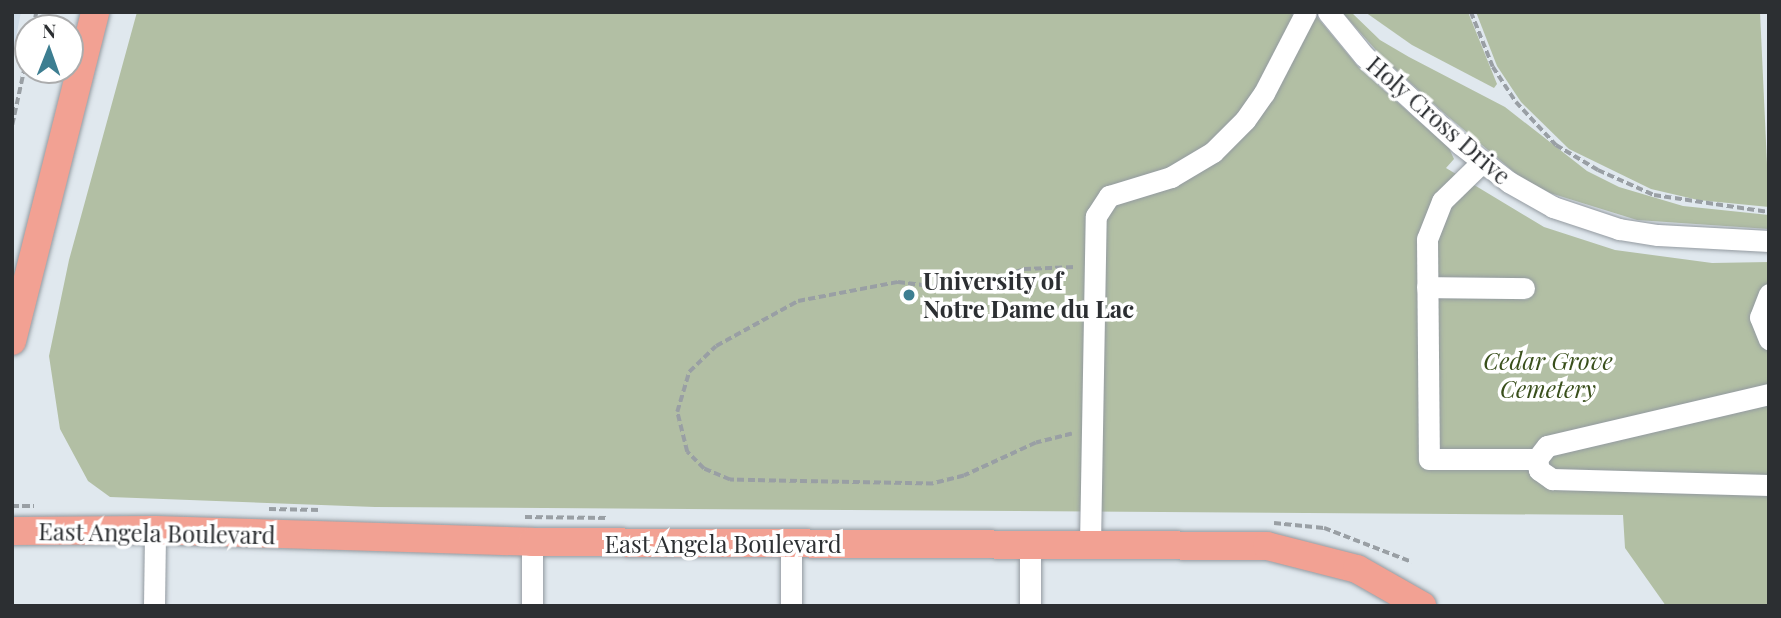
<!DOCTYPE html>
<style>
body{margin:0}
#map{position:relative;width:1781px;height:618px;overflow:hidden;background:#e0e8ee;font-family:"Playfair Display",serif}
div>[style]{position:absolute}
.built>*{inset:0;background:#cfdce8}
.green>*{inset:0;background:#b2bfa4}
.path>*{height:3.5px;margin-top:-1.75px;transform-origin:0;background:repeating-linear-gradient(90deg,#999fa4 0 7px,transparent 0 10.5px)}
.roads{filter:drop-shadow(0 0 2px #939aa0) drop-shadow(0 0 2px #939aa0)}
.minor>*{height:21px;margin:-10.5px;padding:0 10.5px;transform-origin:10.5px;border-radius:10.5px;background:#fff}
.major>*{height:28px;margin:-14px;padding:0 14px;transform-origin:14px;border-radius:14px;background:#f2a193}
.dots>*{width:19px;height:19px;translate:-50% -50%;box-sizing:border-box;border:4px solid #fff;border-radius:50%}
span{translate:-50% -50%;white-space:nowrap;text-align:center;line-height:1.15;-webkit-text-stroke:7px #fff;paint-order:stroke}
.street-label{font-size:24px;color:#2c2f32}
.poi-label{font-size:24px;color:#2c2f32;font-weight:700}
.left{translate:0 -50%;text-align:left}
.park-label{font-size:24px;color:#394f1b;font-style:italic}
.frame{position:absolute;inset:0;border:14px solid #2c2f32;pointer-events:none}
.north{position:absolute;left:14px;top:14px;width:70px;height:70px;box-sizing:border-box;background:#fff;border:2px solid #abacad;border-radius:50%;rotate:1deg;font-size:19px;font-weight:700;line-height:28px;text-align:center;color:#2c2f32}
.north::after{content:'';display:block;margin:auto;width:24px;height:32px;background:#3d7e91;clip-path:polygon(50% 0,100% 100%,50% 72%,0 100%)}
</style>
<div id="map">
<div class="built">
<div style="clip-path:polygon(12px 12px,21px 12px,12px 58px)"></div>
</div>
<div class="green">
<div style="clip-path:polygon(137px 12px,1290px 12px,1303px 26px,1309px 17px,1317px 17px,1360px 69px,1449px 148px,1454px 159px,1446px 168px,1544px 227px,1615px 250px,1712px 263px,1769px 262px,1769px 606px,1666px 606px,1625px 548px,1623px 515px,375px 507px,110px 497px,88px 481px,60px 429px,49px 356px,69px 260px)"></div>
<div style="clip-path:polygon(1342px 12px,1351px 12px,1380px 40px,1409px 57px,1505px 107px,1587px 171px,1619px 187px,1683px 206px,1769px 215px,1769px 229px,1637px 220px,1550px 193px,1520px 177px,1444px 113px,1383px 58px)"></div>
<div style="clip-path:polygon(1365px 12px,1468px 12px,1497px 84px,1494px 88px,1412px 45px)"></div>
<div style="clip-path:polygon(1476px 12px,1760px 12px,1769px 207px,1698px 200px,1651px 189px,1569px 149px,1521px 102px,1497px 66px)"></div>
</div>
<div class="path">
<div style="left:1471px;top:12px;width:59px;rotate:68.2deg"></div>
<div style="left:1493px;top:67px;width:42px;rotate:56.7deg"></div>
<div style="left:1516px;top:102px;width:59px;rotate:47.1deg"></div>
<div style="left:1556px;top:145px;width:49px;rotate:30.8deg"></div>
<div style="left:1598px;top:170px;width:61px;rotate:24.1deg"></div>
<div style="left:1654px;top:195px;width:116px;rotate:8.4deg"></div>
<div style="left:33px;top:28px;width:16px;rotate:-79deg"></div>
<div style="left:12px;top:125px;width:76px;rotate:-77.8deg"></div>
<div style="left:1072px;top:434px;width:37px;rotate:166deg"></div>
<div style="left:1036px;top:443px;width:79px;rotate:155.4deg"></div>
<div style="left:964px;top:476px;width:32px;rotate:166deg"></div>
<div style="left:933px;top:484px;width:203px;rotate:-178.9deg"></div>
<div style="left:730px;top:480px;width:28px;rotate:-157deg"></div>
<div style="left:704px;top:469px;width:24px;rotate:-135deg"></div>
<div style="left:687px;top:452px;width:41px;rotate:-104deg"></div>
<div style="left:677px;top:412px;width:42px;rotate:-73.3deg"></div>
<div style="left:689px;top:372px;width:37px;rotate:-44deg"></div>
<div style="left:716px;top:346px;width:94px;rotate:-28.8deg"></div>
<div style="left:798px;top:301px;width:102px;rotate:-10.8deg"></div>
<div style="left:898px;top:282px;width:67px;rotate:6.8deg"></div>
<div style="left:965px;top:290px;width:63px;rotate:-19.6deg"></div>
<div style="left:1024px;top:269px;width:51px;rotate:-2.2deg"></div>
<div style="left:12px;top:506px;width:22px"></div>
<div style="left:269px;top:509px;width:52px;rotate:1.1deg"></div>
<div style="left:525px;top:517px;width:83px;rotate:0.7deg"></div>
<div style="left:1274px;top:523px;width:50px;rotate:5.7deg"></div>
<div style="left:1324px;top:528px;width:94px;rotate:21.1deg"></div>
</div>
<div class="roads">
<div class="minor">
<div style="left:1328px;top:12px;width:57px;rotate:50.7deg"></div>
<div style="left:1364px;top:56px;width:130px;rotate:42.5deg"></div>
<div style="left:1460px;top:144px;width:62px;rotate:37.8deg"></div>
<div style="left:1509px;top:182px;width:51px;rotate:29.6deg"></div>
<div style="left:1553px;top:207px;width:70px;rotate:18.4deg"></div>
<div style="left:1619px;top:229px;width:39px;rotate:9deg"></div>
<div style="left:1658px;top:235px;width:111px;rotate:3.1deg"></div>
<div style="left:1483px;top:161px;width:57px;rotate:135.7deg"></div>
<div style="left:1442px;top:201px;width:41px;rotate:111.5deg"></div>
<div style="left:1427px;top:239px;width:220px;rotate:89.5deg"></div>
<div style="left:1429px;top:459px;width:108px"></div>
<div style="left:1427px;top:287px;width:97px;rotate:0.6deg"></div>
<div style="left:1769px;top:294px;width:25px;rotate:111deg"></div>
<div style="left:1760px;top:317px;width:24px;rotate:68deg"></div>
<div style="left:1769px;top:394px;width:228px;rotate:166.8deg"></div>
<div style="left:1547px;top:446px;width:16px;rotate:128deg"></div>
<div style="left:1537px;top:459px;width:11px;rotate:80deg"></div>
<div style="left:1539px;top:470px;width:16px;rotate:35deg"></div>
<div style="left:1552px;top:479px;width:217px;rotate:1.6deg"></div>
<div style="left:1030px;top:545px;width:61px;rotate:90deg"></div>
<div style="left:1090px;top:545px;width:329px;rotate:-89deg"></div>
<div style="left:1096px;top:216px;width:24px;rotate:-57deg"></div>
<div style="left:1109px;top:196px;width:65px;rotate:-17deg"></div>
<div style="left:1171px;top:177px;width:49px;rotate:-30.8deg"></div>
<div style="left:1213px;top:152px;width:45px;rotate:-45deg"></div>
<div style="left:1245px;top:120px;width:33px;rotate:-55deg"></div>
<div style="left:1264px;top:93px;width:91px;rotate:-62.6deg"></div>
<div style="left:154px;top:606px;width:76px;rotate:-89.2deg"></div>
<div style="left:532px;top:606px;width:64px;rotate:-90deg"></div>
<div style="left:791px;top:606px;width:62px;rotate:-90deg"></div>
</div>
<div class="major">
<div style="left:12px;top:341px;width:339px;rotate:-75.8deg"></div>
<div style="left:12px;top:531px;width:143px;rotate:-0.4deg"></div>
<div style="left:155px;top:530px;width:377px;rotate:1.8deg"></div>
<div style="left:532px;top:542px;width:735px;rotate:0.31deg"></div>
<div style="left:1267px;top:546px;width:93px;rotate:14.3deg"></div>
<div style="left:1357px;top:569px;width:75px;rotate:29.6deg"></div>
</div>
</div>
<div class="dots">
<div style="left:909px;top:295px;background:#3d7e91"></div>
</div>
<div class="street-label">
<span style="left:1439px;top:120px;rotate:41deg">Holy Cross Drive</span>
<span style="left:157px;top:533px;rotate:1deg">East Angela Boulevard</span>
<span style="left:723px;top:544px">East Angela Boulevard</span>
</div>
<div class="poi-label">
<span class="left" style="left:923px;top:295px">University of<br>Notre Dame du Lac</span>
</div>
<div class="park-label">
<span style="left:1548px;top:375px">Cedar Grove<br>Cemetery</span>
</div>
<div class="frame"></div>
<div class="north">N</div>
</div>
